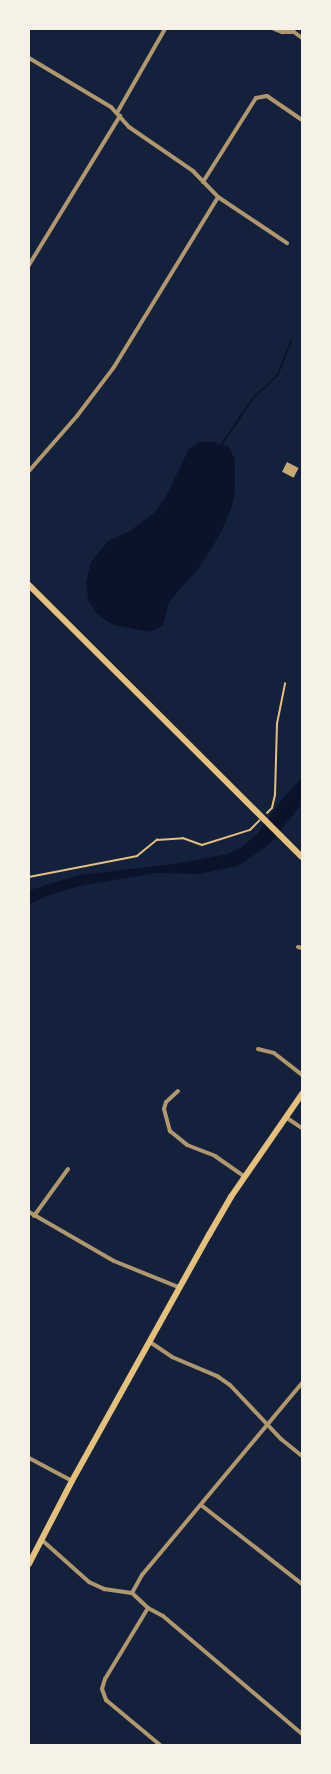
<!DOCTYPE html>
<style>
body{margin:0}
#map{position:relative;width:331px;height:1774px;overflow:hidden;background:#14213d;font-family:"Fira Sans Condensed",sans-serif}
div>[style]{position:absolute}
.water>*{inset:0;background:#0b132b}
.stream>*{height:2px;margin:-1px;padding:0 1px;transform-origin:1px;border-radius:1px;background:#0b132b}
.building>*{inset:0;background:#c6a872;transform-origin:0 0}
.path>*{height:1.5px;margin:-0.75px;padding:0 0.75px;transform-origin:0.75px;border-radius:0.75px;background:#e5c07b}
.minor>*{height:4px;margin:-2px;padding:0 2px;transform-origin:2px;border-radius:2px;background:#b1986c}
.secondary>*{height:5.5px;margin:-2.75px;padding:0 2.75px;transform-origin:2.75px;border-radius:2.75px;background:#e5c07b}
.primary>*{height:6px;margin:-3px;padding:0 3px;transform-origin:3px;border-radius:3px;background:#e5c07b}
span{translate:-50% -50%;white-space:nowrap;text-align:center;line-height:1.15;-webkit-text-stroke:3px #f6f1e7;paint-order:stroke}
.frame{position:absolute;inset:0;border:30px solid #f6f1e7;pointer-events:none}
</style>
<div id="map">
<div class="water">
<div style="clip-path:polygon(200px 442px,212px 442px,228px 446px,235px 459px,235px 493px,231px 509px,221px 533px,199px 568px,169px 602px,163px 626px,150px 632px,113px 625px,97px 614px,88px 600px,86px 582px,91px 562px,108px 541px,128px 532px,154px 513px,165px 498px,189px 449px)"></div>
<div style="clip-path:polygon(302px 777px,300px 806px,270px 844px,238px 866px,199px 874px,156px 873px,84px 885px,44px 897px,29px 905px,30px 890px,79px 875px,174px 864px,228px 854px,242px 847px,258px 833px,283px 798px)"></div>
</div>
<div class="stream">
<div style="left:222px;top:444px;width:55px;rotate:-56deg"></div>
<div style="left:253px;top:398px;width:33px;rotate:-43deg"></div>
<div style="left:277px;top:376px;width:37px;rotate:-68deg"></div>
</div>
<div class="building">
<div style="left:287px;top:462px;width:13px;height:11px;rotate:27deg"></div>
</div>
<div class="path">
<div style="left:267px;top:813px;width:7px;rotate:-45deg"></div>
<div style="left:272px;top:808px;width:13px;rotate:-77deg"></div>
<div style="left:275px;top:795px;width:71px;rotate:-88.4deg"></div>
<div style="left:277px;top:724px;width:41px;rotate:-78.7deg"></div>
<div style="left:29px;top:877px;width:110px;rotate:-11deg"></div>
<div style="left:137px;top:856px;width:26px;rotate:-39deg"></div>
<div style="left:157px;top:840px;width:26px;rotate:-4deg"></div>
<div style="left:183px;top:838px;width:20px;rotate:20deg"></div>
<div style="left:202px;top:845px;width:50px;rotate:-17.4deg"></div>
<div style="left:250px;top:830px;width:13px;rotate:-45deg"></div>
</div>
<div class="minor">
<div style="left:274px;top:29px;width:9px;rotate:21deg"></div>
<div style="left:282px;top:32px;width:12px"></div>
<div style="left:294px;top:32px;width:10px;rotate:37deg"></div>
<div style="left:29px;top:58px;width:96px;rotate:30.9deg"></div>
<div style="left:111px;top:107px;width:27px;rotate:48deg"></div>
<div style="left:129px;top:127px;width:78px;rotate:34.5deg"></div>
<div style="left:193px;top:171px;width:36px;rotate:46deg"></div>
<div style="left:218px;top:197px;width:83px;rotate:33.7deg"></div>
<div style="left:117px;top:113px;width:97px;rotate:-60.3deg"></div>
<div style="left:203px;top:182px;width:99px;rotate:-57.8deg"></div>
<div style="left:256px;top:98px;width:11px;rotate:-10deg"></div>
<div style="left:267px;top:96px;width:42px;rotate:34.4deg"></div>
<div style="left:29px;top:265px;width:175px;rotate:-58.6deg"></div>
<div style="left:29px;top:471px;width:73px;rotate:-48.9deg"></div>
<div style="left:77px;top:416px;width:61px;rotate:-52.9deg"></div>
<div style="left:114px;top:367px;width:199px;rotate:-58.5deg"></div>
<div style="left:298px;top:947px;width:4px;rotate:14deg"></div>
<div style="left:258px;top:1049px;width:16px;rotate:14deg"></div>
<div style="left:274px;top:1053px;width:36px;rotate:38deg"></div>
<div style="left:178px;top:1091px;width:16px;rotate:137deg"></div>
<div style="left:166px;top:1102px;width:7px;rotate:106deg"></div>
<div style="left:164px;top:1109px;width:23px;rotate:75deg"></div>
<div style="left:170px;top:1131px;width:22px;rotate:39deg"></div>
<div style="left:187px;top:1145px;width:30px;rotate:21deg"></div>
<div style="left:215px;top:1156px;width:37px;rotate:35deg"></div>
<div style="left:287px;top:1118px;width:18px;rotate:34deg"></div>
<div style="left:29px;top:1212px;width:98px;rotate:30deg"></div>
<div style="left:114px;top:1261px;width:69px;rotate:22.1deg"></div>
<div style="left:34px;top:1216px;width:58px;rotate:-54.1deg"></div>
<div style="left:150px;top:1342px;width:27px;rotate:34deg"></div>
<div style="left:172px;top:1357px;width:49px;rotate:22.9deg"></div>
<div style="left:217px;top:1376px;width:16px;rotate:35deg"></div>
<div style="left:230px;top:1385px;width:74px;rotate:46.6deg"></div>
<div style="left:281px;top:1439px;width:27px;rotate:39deg"></div>
<div style="left:29px;top:1458px;width:49px;rotate:28.1deg"></div>
<div style="left:201px;top:1505px;width:128px;rotate:38deg"></div>
<div style="left:43px;top:1541px;width:62px;rotate:41.7deg"></div>
<div style="left:89px;top:1582px;width:17px;rotate:25deg"></div>
<div style="left:104px;top:1589px;width:28px;rotate:8deg"></div>
<div style="left:132px;top:1593px;width:22px;rotate:43deg"></div>
<div style="left:148px;top:1608px;width:17px;rotate:28deg"></div>
<div style="left:163px;top:1616px;width:182px;rotate:40.3deg"></div>
<div style="left:132px;top:1593px;width:21px;rotate:-61deg"></div>
<div style="left:142px;top:1575px;width:250px;rotate:-50.2deg"></div>
<div style="left:148px;top:1608px;width:83px;rotate:121.2deg"></div>
<div style="left:105px;top:1679px;width:10px;rotate:107deg"></div>
<div style="left:102px;top:1689px;width:12px;rotate:70deg"></div>
<div style="left:106px;top:1700px;width:70px;rotate:39.8deg"></div>
</div>
<div class="secondary">
<div style="left:29px;top:1564px;width:93px;rotate:-62.6deg"></div>
<div style="left:72px;top:1481px;width:282px;rotate:-60.9deg"></div>
<div style="left:209px;top:1235px;width:44px;rotate:-59.9deg"></div>
<div style="left:231px;top:1197px;width:125px;rotate:-55.4deg"></div>
</div>
<div class="primary">
<div style="left:29px;top:585px;width:385px;rotate:44.9deg"></div>
</div>
<div class="frame"></div>
</div>
